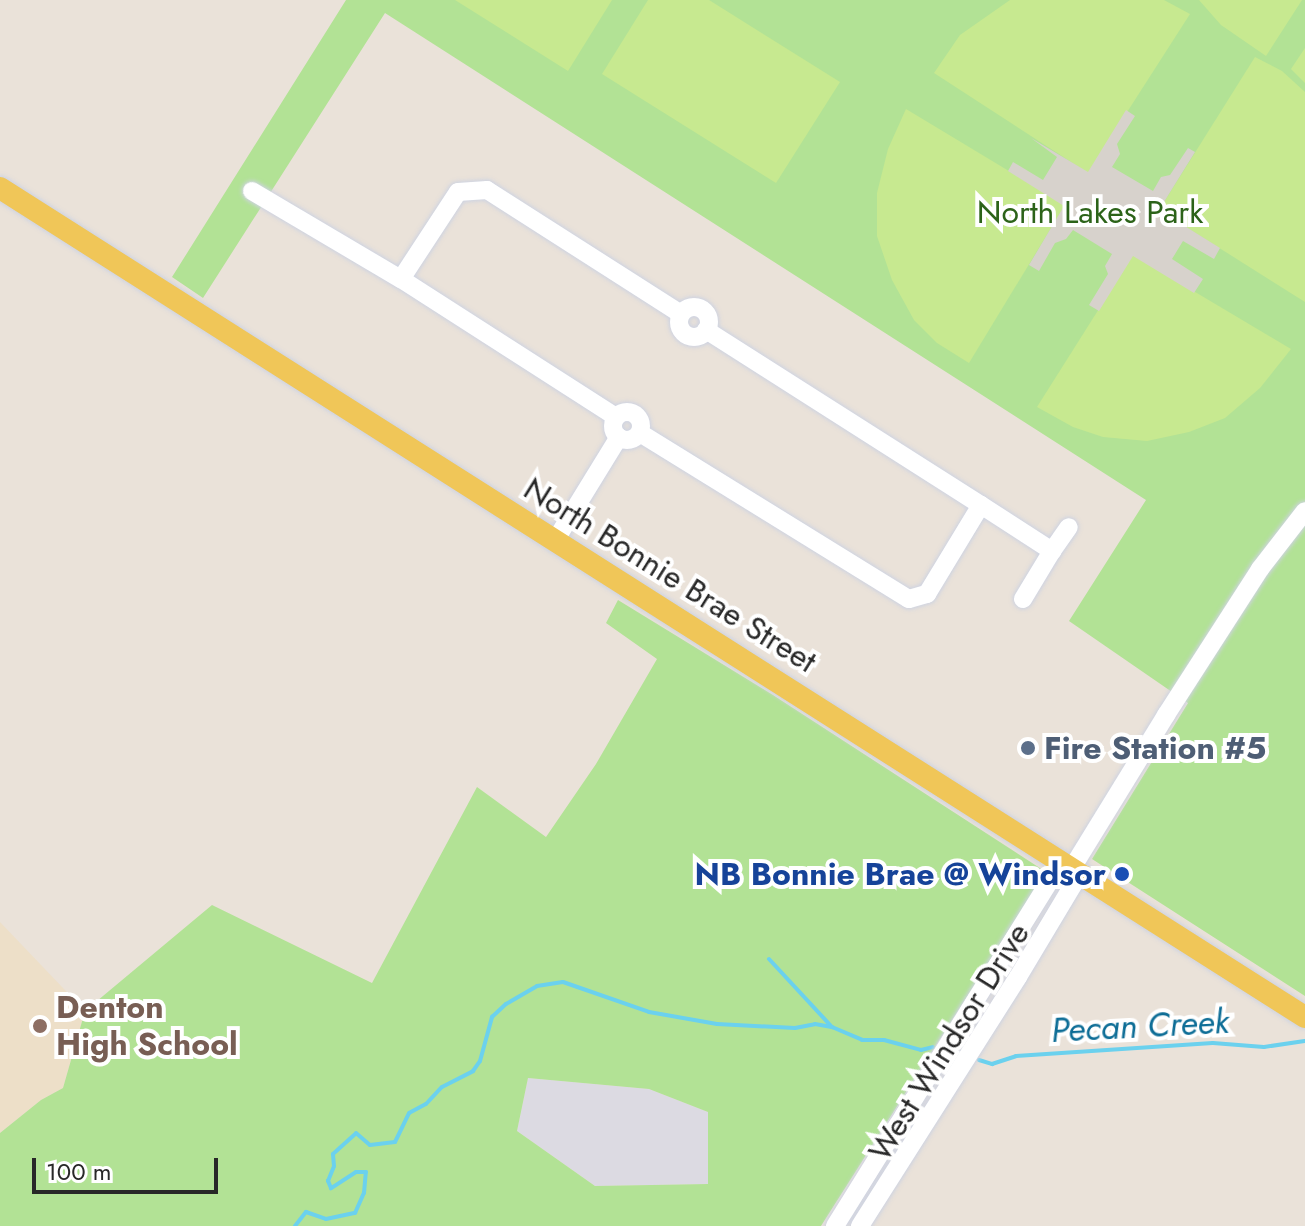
<!DOCTYPE html>
<style>
body{margin:0}
#map{position:relative;width:1305px;height:1226px;overflow:hidden;background:#eae2d9;font-family:Jost,sans-serif}
div>[style]{position:absolute}
.industrial>*{inset:0;background:#dcdae2}
.education>*{inset:0;background:#eddfc8}
.green>*{inset:0;background:#b2e295}
.pitch>*{inset:0;background:#c7e990}
.plaza>*{inset:0;background:#d7d2cc}
.stream>*{height:4px;margin:-2px;padding:0 2px;transform-origin:2px;border-radius:2px;background:#6bd1ee}
.roads{filter:drop-shadow(0 0 2px #ced3e1) drop-shadow(0 0 2px #ced3e1)}
.minor>*{height:18px;margin:-9px;padding:0 9px;transform-origin:9px;border-radius:9px;background:#fff}
.minor>.ring{margin:-9px;padding:0;box-sizing:content-box;background:none;border:18px solid #fff;border-radius:50%}
.major>*{height:22px;margin:-11px;padding:0 11px;transform-origin:11px;border-radius:11px;background:#f0c658}
.dots>*{width:22px;height:22px;translate:-50% -50%;box-sizing:border-box;border:4px solid #fff;border-radius:50%}
span{translate:-50% -50%;white-space:nowrap;text-align:center;line-height:1.15;-webkit-text-stroke:8px #fff;paint-order:stroke}
.park-label{font-size:32px;color:#2c6319}
.street-label{font-size:32px;color:#282828}
.service-label{font-size:32px;color:#4e5e75;font-weight:700}
.left{translate:0 -50%;text-align:left}
.transit-label{font-size:32px;color:#164399;font-weight:700}
.right{translate:-100% -50%;text-align:right}
.education-label{font-size:32px;color:#785e54;font-weight:700}
.water-label{font-size:34px;color:#0d6d96;font-style:italic}
.scale{position:absolute;left:32px;top:1158px;width:186px;height:36px;box-sizing:border-box;border:4px solid #282828;border-top:0;padding-left:10px;font-size:24px;line-height:28px;white-space:nowrap;color:#282828;-webkit-text-stroke:6px #fff;paint-order:stroke}
</style>
<div id="map">
<div class="industrial">
<div style="clip-path:polygon(528px 1078px,649px 1089px,708px 1112px,708px 1184px,595px 1186px,517px 1131px)"></div>
</div>
<div class="education">
<div style="clip-path:polygon(0 922px,85px 1011px,63px 1088px,41px 1100px,0 1133px)"></div>
</div>
<div class="green">
<div style="clip-path:polygon(346px 0,1305px 0,1305px 996px,1092px 859px,1188px 703px,1069px 621px,1146px 500px,385px 13px,203px 298px,172px 277px)"></div>
<div style="clip-path:polygon(evenodd,618px 600px,773px 695px,1046px 872px,821px 1226px,0 1226px,0 1133px,41px 1100px,63px 1088px,85px 1011px,212px 905px,372px 983px,477px 787px,546px 837px,596px 764px,657px 659px,606px 623px,618px 600px,528px 1078px,649px 1089px,708px 1112px,708px 1184px,595px 1186px,517px 1131px,528px 1078px)"></div>
</div>
<div class="pitch">
<div style="clip-path:polygon(455px 0,612px 0,568px 71px)"></div>
<div style="clip-path:polygon(648px 0,709px 0,840px 82px,776px 183px,602px 74px)"></div>
<div style="clip-path:polygon(1010px 0,1164px 0,1190px 14px,1088px 173px,934px 73px,960px 35px)"></div>
<div style="clip-path:polygon(1199px 0,1302px 0,1266px 56px,1221px 25px)"></div>
<div style="clip-path:polygon(1305px 48px,1305px 83px,1291px 69px)"></div>
<div style="clip-path:polygon(1255px 57px,1282px 71px,1305px 92px,1305px 302px,1159px 210px)"></div>
<div style="clip-path:polygon(906px 109px,1065px 205px,969px 363px,937px 343px,914px 320px,892px 280px,877px 236px,877px 193px,888px 149px)"></div>
<div style="clip-path:polygon(1133px 255px,1291px 349px,1260px 388px,1225px 418px,1189px 432px,1147px 441px,1103px 437px,1073px 427px,1037px 407px)"></div>
</div>
<div class="plaza">
<div style="clip-path:polygon(1126px 110px,1135px 116px,1117px 144px,1120px 154px,1112px 167px,1153px 191px,1161px 177px,1170px 175px,1188px 148px,1195px 152px,1159px 210px,1220px 248px,1214px 259px,1183px 241px,1172px 259px,1203px 279px,1194px 293px,1133px 256px,1099px 311px,1089px 305px,1108px 274px,1105px 266px,1112px 254px,1073px 230px,1066px 239px,1055px 243px,1039px 271px,1029px 265px,1064px 206px,1008px 171px,1013px 162px,1043px 180px,1057px 157px,1031px 138px,1088px 172px)"></div>
</div>
<div class="stream">
<div style="left:769px;top:959px;width:93px;rotate:47.2deg"></div>
<div style="left:832px;top:1027px;width:33px;rotate:23deg"></div>
<div style="left:862px;top:1040px;width:22px"></div>
<div style="left:884px;top:1040px;width:38px;rotate:15deg"></div>
<div style="left:921px;top:1050px;width:12px;rotate:-14deg"></div>
<div style="left:979px;top:1060px;width:14px;rotate:17deg"></div>
<div style="left:992px;top:1064px;width:25px;rotate:-18deg"></div>
<div style="left:1016px;top:1056px;width:197px;rotate:-3.8deg"></div>
<div style="left:1213px;top:1043px;width:51px;rotate:4.5deg"></div>
<div style="left:1264px;top:1047px;width:41px;rotate:-8.3deg"></div>
<div style="left:295px;top:1226px;width:18px;rotate:-52deg"></div>
<div style="left:306px;top:1212px;width:21px;rotate:19deg"></div>
<div style="left:326px;top:1219px;width:30px;rotate:-12deg"></div>
<div style="left:355px;top:1213px;width:22px;rotate:-66deg"></div>
<div style="left:364px;top:1193px;width:21px;rotate:-85deg"></div>
<div style="left:366px;top:1172px;width:10px;rotate:180deg"></div>
<div style="left:356px;top:1172px;width:30px;rotate:147deg"></div>
<div style="left:331px;top:1188px;width:8px;rotate:-113deg"></div>
<div style="left:328px;top:1181px;width:16px;rotate:-68deg"></div>
<div style="left:334px;top:1166px;width:12px;rotate:-95deg"></div>
<div style="left:333px;top:1154px;width:31px;rotate:-42deg"></div>
<div style="left:356px;top:1133px;width:18px;rotate:41deg"></div>
<div style="left:370px;top:1145px;width:25px;rotate:-7deg"></div>
<div style="left:395px;top:1142px;width:32px;rotate:-64deg"></div>
<div style="left:409px;top:1113px;width:19px;rotate:-28deg"></div>
<div style="left:426px;top:1104px;width:23px;rotate:-47deg"></div>
<div style="left:442px;top:1087px;width:35px;rotate:-27deg"></div>
<div style="left:473px;top:1071px;width:12px;rotate:-55deg"></div>
<div style="left:480px;top:1061px;width:46px;rotate:-74.7deg"></div>
<div style="left:492px;top:1017px;width:19px;rotate:-43deg"></div>
<div style="left:506px;top:1004px;width:36px;rotate:-30deg"></div>
<div style="left:537px;top:986px;width:26px;rotate:-9deg"></div>
<div style="left:563px;top:982px;width:91px;rotate:19.2deg"></div>
<div style="left:649px;top:1012px;width:69px;rotate:10deg"></div>
<div style="left:717px;top:1024px;width:78px;rotate:2.9deg"></div>
<div style="left:795px;top:1028px;width:20px;rotate:-11deg"></div>
<div style="left:815px;top:1024px;width:17px;rotate:10deg"></div>
</div>
<div class="roads">
<div class="minor">
<div style="left:252px;top:191px;width:173px;rotate:30.6deg"></div>
<div class="ring" style="left:679px;top:307px;width:12px;height:12px"></div>
<div style="left:706px;top:330px;width:326px;rotate:32.5deg"></div>
<div class="ring" style="left:613px;top:412px;width:10px;height:10px"></div>
<div style="left:616px;top:417px;width:255px;rotate:-147.3deg"></div>
<div style="left:401px;top:279px;width:104px;rotate:-56.8deg"></div>
<div style="left:458px;top:192px;width:29px;rotate:-4deg"></div>
<div style="left:487px;top:190px;width:230px;rotate:32.6deg"></div>
<div style="left:640px;top:433px;width:316px;rotate:31.7deg"></div>
<div style="left:909px;top:599px;width:19px;rotate:-16deg"></div>
<div style="left:927px;top:594px;width:104px;rotate:-58.8deg"></div>
<div style="left:981px;top:505px;width:85px;rotate:32.9deg"></div>
<div style="left:1052px;top:551px;width:29px;rotate:-55deg"></div>
<div style="left:555px;top:541px;width:122px;rotate:-58.4deg"></div>
<div style="left:1023px;top:599px;width:56px;rotate:-58.9deg"></div>
<div style="left:835px;top:1226px;width:411px;rotate:-58.1deg"></div>
<div style="left:1052px;top:877px;width:22px;rotate:-24deg"></div>
<div style="left:860px;top:1226px;width:295px;rotate:-57.6deg"></div>
<div style="left:1018px;top:977px;width:107px;rotate:-59.1deg"></div>
<div style="left:1073px;top:885px;width:17px;rotate:-93deg"></div>
<div style="left:1072px;top:868px;width:180px;rotate:-58.4deg"></div>
<div style="left:1166px;top:715px;width:174px;rotate:-57.2deg"></div>
<div style="left:1260px;top:569px;width:73px;rotate:-52.2deg"></div>
</div>
<div class="major">
<div style="left:0;top:188px;width:1546px;rotate:32.43deg"></div>
</div>
</div>
<div class="dots">
<div style="left:1028px;top:748px;background:#5c6f8a"></div>
<div style="left:1122px;top:874px;background:#1a4fb4"></div>
<div style="left:40px;top:1026px;background:#8d6e63"></div>
</div>
<div class="park-label">
<span style="left:1090px;top:212px">North Lakes Park</span>
</div>
<div class="street-label">
<span style="left:670px;top:575px;rotate:32deg">North Bonnie Brae Street</span>
<span style="left:949px;top:1042px;rotate:-58deg">West Windsor Drive</span>
</div>
<div class="service-label">
<span class="left" style="left:1044px;top:748px">Fire Station #5</span>
</div>
<div class="transit-label">
<span class="right" style="left:1106px;top:874px">NB Bonnie Brae @ Windsor</span>
</div>
<div class="education-label">
<span class="left" style="left:56px;top:1026px">Denton<br>High School</span>
</div>
<div class="water-label">
<span style="left:1140px;top:1026px;rotate:-3deg">Pecan Creek</span>
</div>
<div class="scale">100 m</div>
</div>
